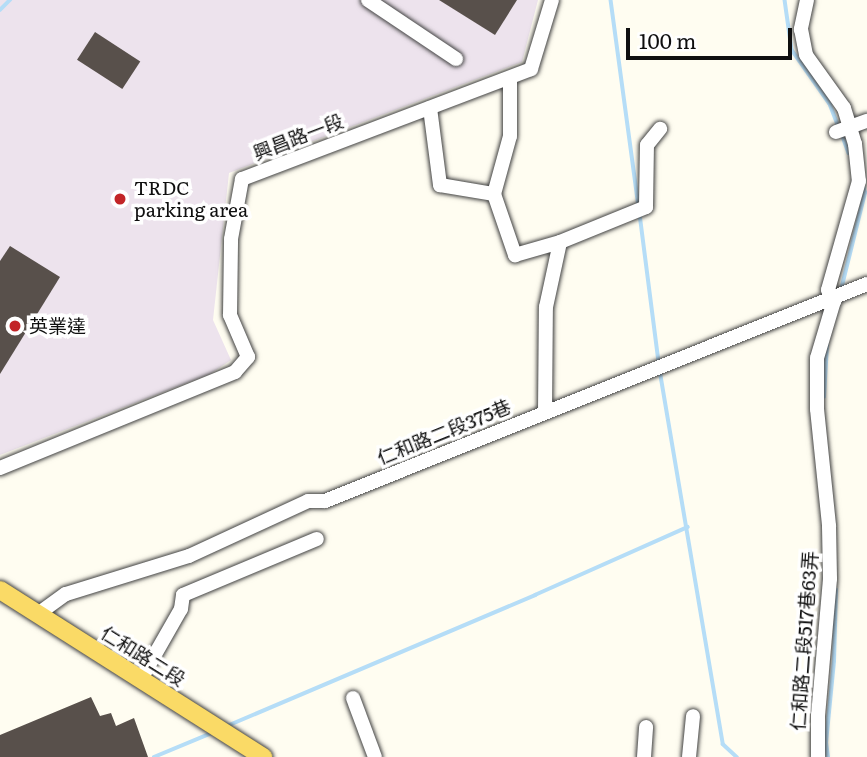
<!DOCTYPE html>
<meta charset="utf-8">
<style>
body{margin:0}
#map{position:relative;width:867px;height:757px;overflow:hidden;background:#fffdf1;font-family:Literata,"Noto Sans TC",serif}
div>[style]{position:absolute}
.industrial>*{inset:0;background:#ede3ed}
.stream>*{height:3.5px;margin:-1.75px;padding:0 1.75px;transform-origin:1.75px;border-radius:1.75px;background:#b5ddf7}
.building>*{inset:0;background:#58504b;transform-origin:0 0}
.roads{filter:drop-shadow(0 0 2px #424242) drop-shadow(0 0 2px #424242)}
.minor>*{height:14px;margin:-7px;padding:0 7px;transform-origin:7px;border-radius:7px;background:#fff}
.major>*{height:18px;margin:-9px;padding:0 9px;transform-origin:9px;border-radius:9px;background:#fada66}
.dots>*{width:19px;height:19px;translate:-50% -50%;box-sizing:border-box;border:4px solid #fff;border-radius:50%}
span{translate:-50% -50%;white-space:nowrap;text-align:center;line-height:1.15;-webkit-text-stroke:7px #fff;paint-order:stroke}
.street-label{font-size:19px;color:#0f0f0f}
.poi-label{font-size:19px;color:#0f0f0f}
.left{translate:0 -50%;text-align:left}
.scale{position:absolute;left:626px;top:28px;width:166px;height:32px;box-sizing:border-box;border:4px solid #0f0f0f;border-top:0;padding-left:9px;font-size:21px;line-height:24px;white-space:nowrap;color:#0f0f0f;-webkit-text-stroke:5px #fff;paint-order:stroke}
</style>
<div id="map">
<div class="industrial">
<div style="clip-path:polygon(0 0,538px 0,522px 62px,229px 173px,213px 320px,231px 360px,210px 374px,0 455px)"></div>
</div>
<div class="stream">
<div style="left:611px;top:0;width:208px;rotate:82.3deg"></div>
<div style="left:785px;top:0;width:50px;rotate:82deg"></div>
<div style="left:792px;top:50px;width:66px;rotate:54.9deg"></div>
<div style="left:830px;top:104px;width:25px;rotate:69deg"></div>
<div style="left:0;top:10px;width:14px;rotate:-45deg"></div>
<div style="left:842px;top:134px;width:20px;rotate:70deg"></div>
<div style="left:640px;top:214px;width:149px;rotate:82.7deg"></div>
<div style="left:841px;top:290px;width:100px;rotate:-76.1deg"></div>
<div style="left:865px;top:193px;width:7px;rotate:-106deg"></div>
<div style="left:660px;top:370px;width:379px;rotate:80.4deg"></div>
<div style="left:723px;top:744px;width:19px;rotate:43deg"></div>
<div style="left:824px;top:397px;width:52px;rotate:-86.7deg"></div>
<div style="left:227px;top:726px;width:335px;rotate:-23deg"></div>
<div style="left:535px;top:595px;width:167px;rotate:-24deg"></div>
<div style="left:154px;top:757px;width:65px;rotate:-22.6deg"></div>
<div style="left:828px;top:757px;width:14px;rotate:-98deg"></div>
<div style="left:826px;top:743px;width:82px;rotate:-84.4deg"></div>
<div style="left:834px;top:661px;width:71px;rotate:-88.4deg"></div>
</div>
<div class="building">
<div style="clip-path:polygon(439px 0,517px 0,495px 35px)"></div>
<div style="left:95px;top:32px;width:54px;height:33px;rotate:33deg"></div>
<div style="clip-path:polygon(10px 246px,60px 277px,0 374px,0 261px)"></div>
<div style="clip-path:polygon(91px 697px,100px 716px,111px 713px,116px 726px,134px 718px,148px 757px,0 757px,0 735px)"></div>
</div>
<div class="roads">
<div class="minor">
<div style="left:368px;top:0;width:106px;rotate:33.8deg"></div>
<div style="left:807px;top:0;width:30px;rotate:102deg"></div>
<div style="left:801px;top:29px;width:26px;rotate:79deg"></div>
<div style="left:806px;top:55px;width:65px;rotate:54.4deg"></div>
<div style="left:844px;top:108px;width:38px;rotate:73deg"></div>
<div style="left:855px;top:144px;width:37px;rotate:84deg"></div>
<div style="left:859px;top:181px;width:113px;rotate:105.9deg"></div>
<div style="left:828px;top:290px;width:13px;rotate:61deg"></div>
<div style="left:834px;top:301px;width:59px;rotate:106.6deg"></div>
<div style="left:817px;top:358px;width:51px;rotate:90deg"></div>
<div style="left:817px;top:409px;width:118px;rotate:84.1deg"></div>
<div style="left:829px;top:526px;width:53px;rotate:88.9deg"></div>
<div style="left:830px;top:579px;width:137px;rotate:95deg"></div>
<div style="left:818px;top:715px;width:42px;rotate:90deg"></div>
<div style="left:510px;top:78px;width:58px;rotate:90deg"></div>
<div style="left:510px;top:136px;width:60px;rotate:105.4deg"></div>
<div style="left:494px;top:194px;width:65px;rotate:71deg"></div>
<div style="left:515px;top:255px;width:47px;rotate:-16.1deg"></div>
<div style="left:560px;top:242px;width:93px;rotate:-22.1deg"></div>
<div style="left:646px;top:207px;width:62px;rotate:-89.1deg"></div>
<div style="left:647px;top:145px;width:21px;rotate:-51deg"></div>
<div style="left:430px;top:108px;width:78px;rotate:82.6deg"></div>
<div style="left:440px;top:185px;width:55px;rotate:9.5deg"></div>
<div style="left:836px;top:132px;width:33px;rotate:-20deg"></div>
<div style="left:545px;top:412px;width:105px;rotate:-89.5deg"></div>
<div style="left:546px;top:307px;width:66px;rotate:-77.8deg"></div>
<div style="left:0;top:468px;width:254px;rotate:-22.2deg"></div>
<div style="left:235px;top:372px;width:20px;rotate:-49deg"></div>
<div style="left:248px;top:357px;width:46px;rotate:-113.2deg"></div>
<div style="left:230px;top:315px;width:76px;rotate:-89.2deg"></div>
<div style="left:231px;top:239px;width:61px;rotate:-79.6deg"></div>
<div style="left:242px;top:179px;width:309px;rotate:-20.8deg"></div>
<div style="left:531px;top:69px;width:72px;rotate:-73.1deg"></div>
<div style="left:38px;top:614px;width:34px;rotate:-36deg"></div>
<div style="left:66px;top:594px;width:129px;rotate:-17.2deg"></div>
<div style="left:189px;top:556px;width:131px;rotate:-24.8deg"></div>
<div style="left:308px;top:501px;width:17px"></div>
<div style="left:325px;top:501px;width:584px;rotate:-21.82deg"></div>
<div style="left:141px;top:679px;width:81px;rotate:-60.3deg"></div>
<div style="left:181px;top:609px;width:14px;rotate:-82deg"></div>
<div style="left:183px;top:595px;width:145px;rotate:-22.7deg"></div>
<div style="left:353px;top:698px;width:63px;rotate:69.6deg"></div>
<div style="left:644px;top:757px;width:30px;rotate:-86deg"></div>
<div style="left:689px;top:757px;width:41px;rotate:-84.4deg"></div>
</div>
<div class="major">
<div style="left:0;top:590px;width:312px;rotate:32.4deg"></div>
</div>
</div>
<div class="dots">
<div style="left:120px;top:199px;background:#c22427"></div>
<div style="left:15px;top:326px;background:#c22427"></div>
</div>
<div class="street-label">
<span style="left:298px;top:137px;rotate:-21deg">興昌路一段</span>
<span style="left:444px;top:432px;rotate:-22deg">仁和路二段375巷</span>
<span style="left:804px;top:641px;rotate:-86deg">仁和路二段517巷63弄</span>
<span style="left:143px;top:656px;rotate:32deg">仁和路二段</span>
</div>
<div class="poi-label">
<span class="left" style="left:134px;top:199px">TRDC<br>parking area</span>
<span class="left" style="left:29px;top:326px">英業達</span>
</div>
<div class="scale">100 m</div>
</div>
